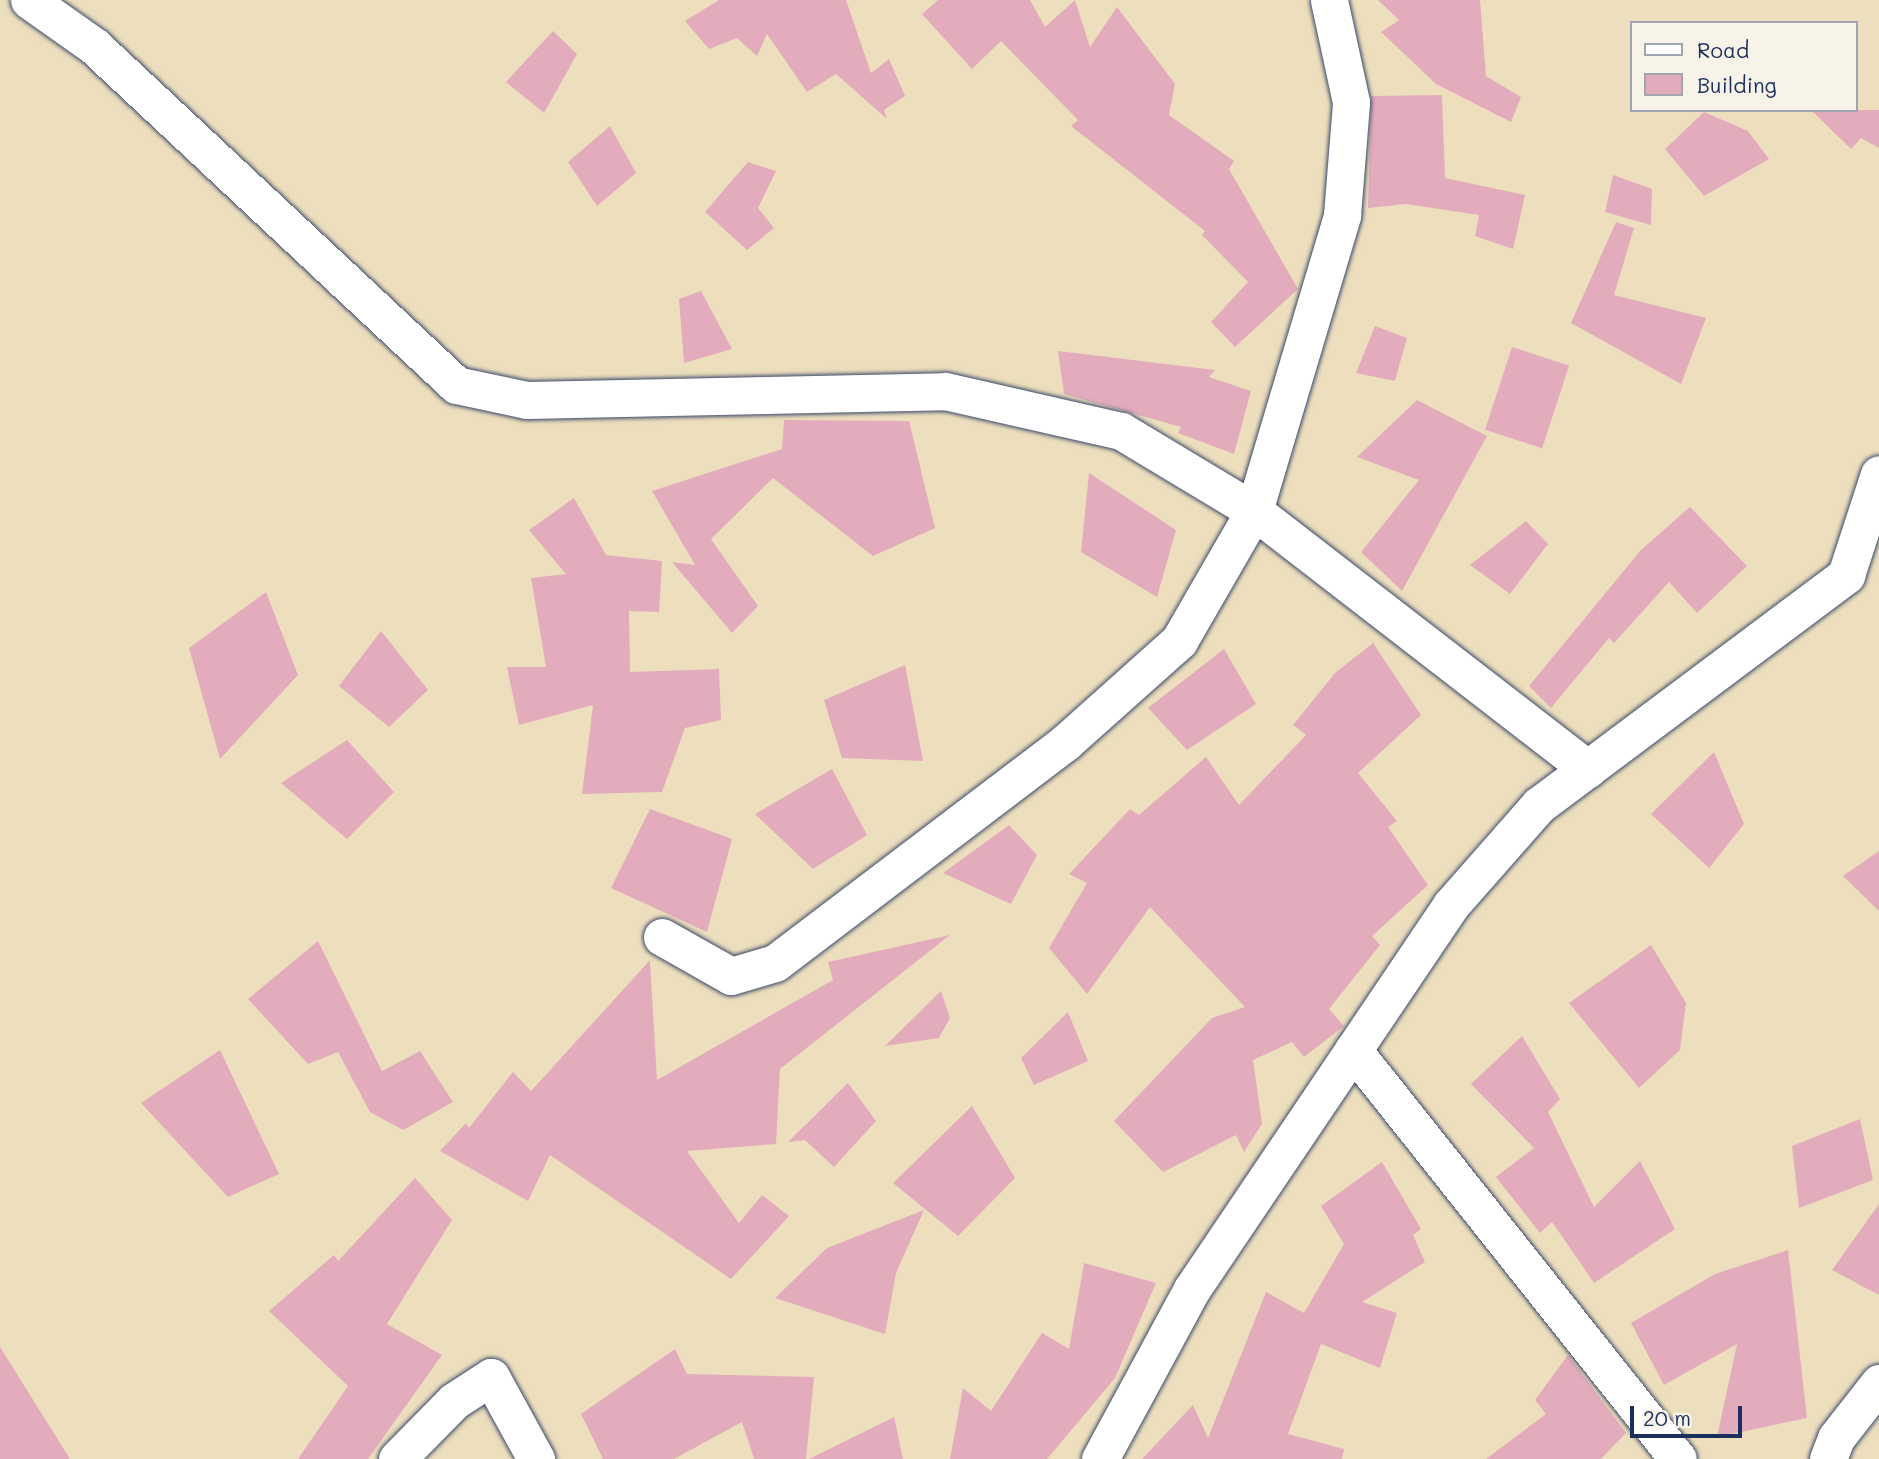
<!DOCTYPE html>
<style>
body{margin:0}
#map{position:relative;width:1879px;height:1459px;overflow:hidden;background:#eddfbd;font-family:Mali,sans-serif}
div>[style]{position:absolute}
.building>*{inset:0;background:#e3acbc;transform-origin:0 0}
.roads{filter:drop-shadow(0 0 2px #3a496c) drop-shadow(0 0 2px #3a496c)}
.street>*{height:37px;margin:-18.5px;padding:0 18.5px;transform-origin:18.5px;border-radius:18.5px;background:#fff}
span{translate:-50% -50%;white-space:nowrap;text-align:center;line-height:1.15;-webkit-text-stroke:5px #f7f3e8;paint-order:stroke}
.legend{position:absolute;left:1630px;top:21px;width:228px;height:91px;box-sizing:border-box;background:#f7f3e8;border:2px solid #9fa5b1;margin:0;padding:9px 12px;list-style:none;font-size:21px;color:#1b2f5e}
.legend li{display:flex;align-items:center;gap:14px;height:35px}
.legend b{width:35px;border:2px solid #9fa5b1}
.scale{position:absolute;left:1630px;top:1406px;width:112px;height:32px;box-sizing:border-box;border:4px solid #1b2f5e;border-top:0;padding-left:9px;font-size:21px;line-height:24px;white-space:nowrap;color:#1b2f5e;-webkit-text-stroke:5px #f7f3e8;paint-order:stroke}
</style>
<div id="map">
<div class="building">
<div style="clip-path:polygon(719px 0,846px 0,871px 73px,889px 59px,905px 96px,884px 110px,887px 119px,836px 74px,807px 92px,767px 34px,757px 56px,737px 38px,709px 49px,685px 21px)"></div>
<div style="clip-path:polygon(938px 0,1030px 0,1045px 27px,1075px 0,1090px 47px,1117px 7px,1175px 84px,1169px 115px,1234px 161px,1229px 169px,1298px 289px,1235px 347px,1211px 322px,1248px 282px,1202px 235px,1205px 231px,1071px 126px,1078px 120px,1001px 41px,972px 69px,922px 14px)"></div>
<div style="clip-path:polygon(1378px 0,1480px 0,1486px 76px,1521px 97px,1511px 122px,1436px 84px,1381px 32px,1399px 20px)"></div>
<div style="clip-path:polygon(553px 31px,577px 54px,544px 113px,506px 82px)"></div>
<div style="clip-path:polygon(1442px 95px,1445px 178px,1525px 195px,1513px 249px,1475px 236px,1479px 215px,1406px 204px,1368px 208px,1371px 96px)"></div>
<div style="clip-path:polygon(1811px 110px,1879px 110px,1879px 148px,1861px 138px,1851px 149px)"></div>
<div style="clip-path:polygon(1704px 112px,1748px 131px,1769px 159px,1704px 196px,1665px 149px)"></div>
<div style="clip-path:polygon(610px 126px,636px 173px,597px 206px,568px 162px)"></div>
<div style="clip-path:polygon(748px 162px,776px 171px,758px 208px,774px 228px,747px 250px,705px 212px)"></div>
<div style="clip-path:polygon(1613px 175px,1652px 189px,1651px 225px,1605px 212px)"></div>
<div style="clip-path:polygon(1616px 222px,1634px 228px,1614px 295px,1706px 318px,1681px 384px,1571px 323px)"></div>
<div style="clip-path:polygon(701px 291px,732px 349px,684px 363px,679px 299px)"></div>
<div style="clip-path:polygon(1375px 326px,1407px 338px,1395px 381px,1356px 373px)"></div>
<div style="left:1512px;top:347px;width:60px;height:87px;rotate:18deg"></div>
<div style="clip-path:polygon(1058px 351px,1215px 370px,1209px 377px,1251px 391px,1234px 454px,1178px 433px,1181px 427px,1064px 394px)"></div>
<div style="clip-path:polygon(1417px 400px,1487px 436px,1402px 591px,1361px 552px,1419px 480px,1357px 457px)"></div>
<div style="clip-path:polygon(784px 420px,909px 421px,935px 528px,873px 556px,773px 478px,711px 539px,758px 606px,732px 633px,672px 562px,695px 565px,652px 491px,782px 449px)"></div>
<div style="clip-path:polygon(1089px 473px,1176px 530px,1157px 597px,1081px 552px)"></div>
<div style="clip-path:polygon(574px 498px,606px 555px,662px 561px,659px 612px,629px 611px,630px 672px,719px 669px,721px 720px,685px 728px,662px 792px,582px 794px,593px 705px,519px 725px,507px 667px,546px 667px,531px 578px,566px 574px,529px 530px)"></div>
<div style="clip-path:polygon(1690px 507px,1747px 566px,1697px 613px,1669px 582px,1614px 643px,1609px 638px,1551px 708px,1529px 686px,1641px 550px)"></div>
<div style="clip-path:polygon(1526px 521px,1548px 544px,1510px 594px,1470px 565px)"></div>
<div style="clip-path:polygon(266px 592px,298px 675px,220px 759px,189px 648px)"></div>
<div style="clip-path:polygon(381px 631px,428px 690px,389px 727px,339px 686px)"></div>
<div style="clip-path:polygon(1373px 643px,1421px 715px,1358px 773px,1397px 821px,1388px 827px,1428px 885px,1372px 936px,1380px 945px,1329px 1009px,1344px 1026px,1304px 1057px,1292px 1042px,1253px 1060px,1262px 1124px,1244px 1152px,1236px 1135px,1163px 1172px,1114px 1121px,1212px 1018px,1245px 1007px,1150px 907px,1087px 994px,1049px 948px,1087px 883px,1069px 874px,1130px 809px,1139px 815px,1206px 757px,1239px 805px,1306px 735px,1293px 725px,1335px 673px)"></div>
<div style="clip-path:polygon(1224px 649px,1256px 704px,1187px 750px,1148px 708px)"></div>
<div style="clip-path:polygon(905px 665px,923px 761px,842px 758px,824px 700px)"></div>
<div style="clip-path:polygon(347px 740px,394px 792px,347px 839px,281px 783px)"></div>
<div style="clip-path:polygon(1714px 752px,1744px 824px,1709px 868px,1651px 814px)"></div>
<div style="clip-path:polygon(832px 769px,867px 835px,813px 869px,755px 814px)"></div>
<div style="clip-path:polygon(650px 809px,732px 839px,707px 932px,611px 888px)"></div>
<div style="clip-path:polygon(1009px 825px,1037px 855px,1011px 904px,943px 873px)"></div>
<div style="clip-path:polygon(1879px 851px,1879px 911px,1843px 876px)"></div>
<div style="clip-path:polygon(950px 935px,780px 1069px,776px 1144px,687px 1151px,739px 1223px,762px 1195px,789px 1216px,731px 1279px,550px 1155px,528px 1201px,440px 1151px,466px 1123px,469px 1128px,513px 1072px,531px 1091px,650px 960px,657px 1080px,833px 980px,828px 962px)"></div>
<div style="clip-path:polygon(318px 941px,382px 1071px,420px 1051px,453px 1102px,403px 1130px,370px 1112px,338px 1052px,308px 1064px,248px 999px)"></div>
<div style="clip-path:polygon(1651px 945px,1686px 1003px,1680px 1050px,1639px 1088px,1569px 1003px)"></div>
<div style="clip-path:polygon(941px 991px,950px 1018px,939px 1038px,885px 1046px)"></div>
<div style="clip-path:polygon(1068px 1012px,1088px 1061px,1034px 1085px,1021px 1058px)"></div>
<div style="clip-path:polygon(1522px 1036px,1560px 1099px,1548px 1112px,1594px 1207px,1640px 1161px,1675px 1229px,1594px 1283px,1552px 1222px,1540px 1233px,1496px 1177px,1534px 1148px,1471px 1084px)"></div>
<div style="clip-path:polygon(220px 1050px,279px 1174px,228px 1197px,141px 1103px)"></div>
<div style="clip-path:polygon(848px 1083px,876px 1121px,834px 1167px,805px 1140px,788px 1142px)"></div>
<div style="clip-path:polygon(972px 1106px,1015px 1178px,958px 1236px,893px 1183px)"></div>
<div style="clip-path:polygon(1860px 1119px,1873px 1180px,1799px 1208px,1792px 1146px)"></div>
<div style="clip-path:polygon(1382px 1162px,1421px 1229px,1413px 1235px,1425px 1262px,1362px 1302px,1397px 1313px,1380px 1368px,1321px 1344px,1288px 1434px,1344px 1449px,1342px 1459px,1142px 1459px,1193px 1405px,1208px 1438px,1266px 1292px,1304px 1313px,1344px 1244px,1321px 1206px)"></div>
<div style="clip-path:polygon(415px 1178px,452px 1220px,387px 1324px,442px 1355px,368px 1459px,298px 1459px,348px 1386px,269px 1311px,334px 1255px,338px 1261px)"></div>
<div style="clip-path:polygon(1879px 1204px,1879px 1295px,1832px 1270px)"></div>
<div style="clip-path:polygon(924px 1210px,896px 1273px,885px 1334px,775px 1298px,827px 1248px)"></div>
<div style="clip-path:polygon(1788px 1250px,1807px 1418px,1717px 1437px,1737px 1344px,1664px 1385px,1631px 1323px,1715px 1274px)"></div>
<div style="clip-path:polygon(1084px 1263px,1156px 1283px,1115px 1378px,1047px 1459px,950px 1459px,963px 1388px,991px 1411px,1042px 1333px,1069px 1349px)"></div>
<div style="clip-path:polygon(0 1347px,70px 1459px,0 1459px)"></div>
<div style="clip-path:polygon(675px 1349px,687px 1374px,814px 1377px,806px 1459px,754px 1459px,742px 1422px,674px 1459px,603px 1459px,581px 1414px)"></div>
<div style="clip-path:polygon(1568px 1355px,1626px 1433px,1601px 1459px,1486px 1459px,1546px 1414px,1535px 1400px)"></div>
<div style="clip-path:polygon(894px 1417px,903px 1459px,809px 1459px)"></div>
</div>
<div class="roads">
<div class="street">
<div style="left:29px;top:0;width:80px;rotate:35.3deg"></div>
<div style="left:94px;top:46px;width:496px;rotate:43.1deg"></div>
<div style="left:456px;top:385px;width:73px;rotate:11.9deg"></div>
<div style="left:527px;top:400px;width:418px;rotate:-1.2deg"></div>
<div style="left:945px;top:391px;width:180px;rotate:12.8deg"></div>
<div style="left:1121px;top:431px;width:155px;rotate:31deg"></div>
<div style="left:1254px;top:511px;width:422px;rotate:37.7deg"></div>
<div style="left:662px;top:937px;width:79px;rotate:29.5deg"></div>
<div style="left:731px;top:976px;width:46px;rotate:-16.5deg"></div>
<div style="left:775px;top:963px;width:365px;rotate:-37.2deg"></div>
<div style="left:1066px;top:742px;width:152px;rotate:-41.8deg"></div>
<div style="left:1179px;top:641px;width:150px;rotate:-60deg"></div>
<div style="left:1254px;top:511px;width:309px;rotate:-73.4deg"></div>
<div style="left:1342px;top:215px;width:113px;rotate:-85.4deg"></div>
<div style="left:1351px;top:102px;width:104px;rotate:-102.2deg"></div>
<div style="left:1353px;top:1050px;width:522px;rotate:51.53deg"></div>
<div style="left:397px;top:1459px;width:81px;rotate:-45.5deg"></div>
<div style="left:454px;top:1401px;width:44px;rotate:-33deg"></div>
<div style="left:491px;top:1377px;width:94px;rotate:61.2deg"></div>
<div style="left:1100px;top:1459px;width:193px;rotate:-61.6deg"></div>
<div style="left:1192px;top:1289px;width:463px;rotate:-56deg"></div>
<div style="left:1451px;top:905px;width:133px;rotate:-48.7deg"></div>
<div style="left:1539px;top:805px;width:384px;rotate:-36.8deg"></div>
<div style="left:1846px;top:575px;width:106px;rotate:-71.9deg"></div>
<div style="left:1828px;top:1459px;width:22px;rotate:-69deg"></div>
<div style="left:1836px;top:1438px;width:70px;rotate:-52deg"></div>
</div>
</div>
<ul class="legend">
<li><b style="height:9px;background:#fff"></b>Road</li>
<li><b style="height:19px;background:#e3acbc"></b>Building</li>
</ul>
<div class="scale">20 m</div>
</div>
